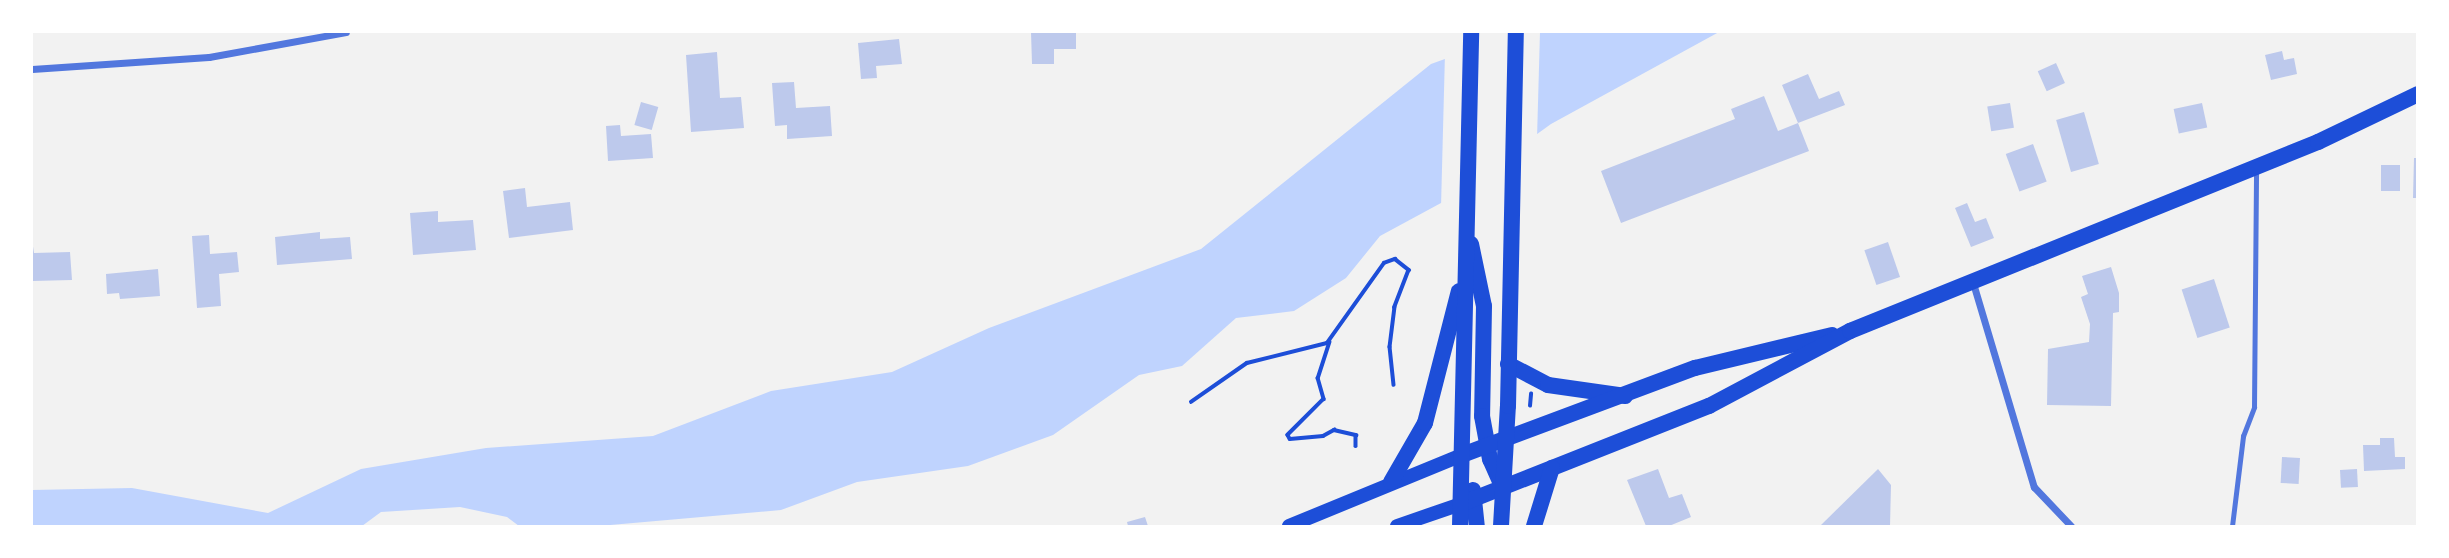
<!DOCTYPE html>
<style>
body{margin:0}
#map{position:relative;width:2449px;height:558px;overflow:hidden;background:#f2f2f2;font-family:"PT Sans",sans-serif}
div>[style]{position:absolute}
.water>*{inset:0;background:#bfd3fe}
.pier>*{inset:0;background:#f2f2f2}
.building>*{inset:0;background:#bdc9ec;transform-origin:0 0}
.path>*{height:3.5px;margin:-1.75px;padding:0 1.75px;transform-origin:1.75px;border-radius:1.75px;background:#1d4ed8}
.service>*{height:5px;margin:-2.5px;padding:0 2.5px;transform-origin:2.5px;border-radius:2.5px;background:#5277de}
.minor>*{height:7px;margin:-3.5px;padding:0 3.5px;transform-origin:3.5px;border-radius:3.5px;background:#5277de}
.secondary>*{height:14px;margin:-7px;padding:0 7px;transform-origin:7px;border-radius:7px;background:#1d4ed8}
.primary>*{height:16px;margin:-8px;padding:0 8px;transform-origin:8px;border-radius:8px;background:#1d4ed8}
span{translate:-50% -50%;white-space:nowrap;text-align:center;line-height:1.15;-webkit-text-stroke:7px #fff;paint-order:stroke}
.frame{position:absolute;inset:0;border:33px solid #fff;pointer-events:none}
</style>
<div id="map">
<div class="water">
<div style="clip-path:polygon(1520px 32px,1719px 32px,1551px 124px,1441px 203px,1380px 236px,1346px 278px,1294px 311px,1236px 318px,1182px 366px,1139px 375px,1053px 435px,968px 466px,857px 482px,781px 510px,599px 526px,519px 526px,507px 517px,460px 507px,381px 512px,362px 526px,32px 526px,32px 490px,132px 488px,268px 513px,361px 469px,486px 448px,653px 436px,771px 391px,892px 372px,989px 328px,1201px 249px,1431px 64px)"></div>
</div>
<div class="pier">
<div style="clip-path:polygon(1509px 32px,1540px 32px,1537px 138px,1441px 207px,1445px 53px)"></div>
</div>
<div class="building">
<div style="clip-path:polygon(1031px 32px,1076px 32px,1076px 49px,1054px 49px,1054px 64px,1032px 64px)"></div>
<div style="clip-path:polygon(899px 39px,902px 64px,876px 66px,877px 78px,861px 79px,858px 43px)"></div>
<div style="clip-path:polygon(2282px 51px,2284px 60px,2294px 58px,2297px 74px,2271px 80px,2265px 55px)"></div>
<div style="clip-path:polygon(717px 52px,720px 98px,741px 97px,744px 128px,691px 132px,686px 55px)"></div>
<div style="left:2056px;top:63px;width:22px;height:20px;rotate:66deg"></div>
<div style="clip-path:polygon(1808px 74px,1819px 99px,1839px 91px,1845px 105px,1798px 123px,1782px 85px)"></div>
<div style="clip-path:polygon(794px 82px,796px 108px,830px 106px,832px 136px,787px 139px,787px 125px,775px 126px,772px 83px)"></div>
<div style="clip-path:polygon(1764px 96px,1778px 131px,1798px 123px,1809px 151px,1621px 223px,1601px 171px,1735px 119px,1731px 109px)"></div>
<div style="left:641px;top:102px;width:18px;height:24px;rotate:16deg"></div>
<div style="left:2010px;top:103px;width:25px;height:23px;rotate:81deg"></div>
<div style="left:2202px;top:103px;width:25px;height:29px;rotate:78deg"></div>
<div style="left:2084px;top:112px;width:54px;height:29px;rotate:74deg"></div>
<div style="clip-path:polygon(620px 125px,621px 136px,651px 134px,653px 158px,608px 161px,606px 126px)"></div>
<div style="left:2033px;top:144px;width:40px;height:29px;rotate:70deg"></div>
<div style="clip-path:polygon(2414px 158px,2418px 158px,2418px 198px,2413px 198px)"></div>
<div style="left:2381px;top:165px;width:19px;height:26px"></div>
<div style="clip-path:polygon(525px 188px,527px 207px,570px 202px,573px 230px,509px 238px,503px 191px)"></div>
<div style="clip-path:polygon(1967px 203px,1975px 222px,1986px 218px,1994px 238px,1971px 247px,1955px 208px)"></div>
<div style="clip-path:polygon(438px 211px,438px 222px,473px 220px,476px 250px,413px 255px,410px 213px)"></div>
<div style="clip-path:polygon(320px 232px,320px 239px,350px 237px,352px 259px,277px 265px,275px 237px)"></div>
<div style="clip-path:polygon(209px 235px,210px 254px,237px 252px,239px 272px,219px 274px,221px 306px,197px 308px,192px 236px)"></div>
<div style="clip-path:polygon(32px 240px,34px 253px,70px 252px,72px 280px,32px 281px)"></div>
<div style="left:1888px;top:242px;width:37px;height:25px;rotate:71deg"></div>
<div style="clip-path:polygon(2111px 267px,2119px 293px,2119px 312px,2113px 313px,2111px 406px,2047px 405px,2048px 349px,2089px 342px,2090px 324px,2081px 297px,2088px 294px,2082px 276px)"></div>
<div style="clip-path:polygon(158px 269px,160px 296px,120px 299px,119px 293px,107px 294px,106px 274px)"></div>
<div style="left:2214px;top:279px;width:51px;height:34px;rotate:72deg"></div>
<div style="clip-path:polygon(2380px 438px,2394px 438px,2395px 457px,2405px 457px,2405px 469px,2364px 471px,2363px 445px,2380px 445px)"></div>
<div style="left:2282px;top:457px;width:18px;height:26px;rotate:3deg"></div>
<div style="clip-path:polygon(1658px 469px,1669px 498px,1682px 494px,1691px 517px,1669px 526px,1646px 526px,1627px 480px)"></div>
<div style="clip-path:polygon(1878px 469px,1891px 485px,1890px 526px,1820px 526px)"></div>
<div style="left:2357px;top:469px;width:18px;height:17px;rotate:87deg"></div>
<div style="clip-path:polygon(1145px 517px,1148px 526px,1128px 526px,1127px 522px)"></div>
</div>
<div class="path">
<div style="left:1330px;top:342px;width:38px;rotate:108deg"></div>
<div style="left:1318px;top:378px;width:22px;rotate:74deg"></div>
<div style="left:1324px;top:399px;width:51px;rotate:135deg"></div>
<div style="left:1288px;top:435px;width:4px;rotate:63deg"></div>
<div style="left:1290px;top:439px;width:33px;rotate:-5deg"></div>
<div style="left:1323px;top:436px;width:13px;rotate:-29deg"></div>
<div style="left:1334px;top:430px;width:23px;rotate:13deg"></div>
<div style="left:1356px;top:435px;width:11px;rotate:90deg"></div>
<div style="left:1191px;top:402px;width:68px;rotate:-34.9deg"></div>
<div style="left:1247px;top:363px;width:82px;rotate:-14deg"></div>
<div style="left:1327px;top:343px;width:98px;rotate:-54.5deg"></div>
<div style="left:1384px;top:263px;width:12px;rotate:-20deg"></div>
<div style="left:1395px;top:259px;width:18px;rotate:38deg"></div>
<div style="left:1409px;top:270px;width:40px;rotate:111deg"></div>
<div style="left:1395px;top:307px;width:40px;rotate:97.1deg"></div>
<div style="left:1390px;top:347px;width:38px;rotate:84deg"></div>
<div style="left:1530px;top:406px;width:12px;rotate:-85deg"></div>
</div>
<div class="service">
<div style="left:2232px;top:526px;width:91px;rotate:-83deg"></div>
<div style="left:2243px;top:436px;width:31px;rotate:-69deg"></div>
<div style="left:2254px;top:407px;width:235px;rotate:-89.5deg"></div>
</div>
<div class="minor">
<div style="left:32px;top:69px;width:177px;rotate:-3.9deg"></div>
<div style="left:209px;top:57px;width:139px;rotate:-10.3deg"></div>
<div style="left:1973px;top:283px;width:213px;rotate:73.4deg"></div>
<div style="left:2034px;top:487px;width:54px;rotate:46.5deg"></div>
</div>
<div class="secondary">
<div style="left:1289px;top:526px;width:187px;rotate:-22.3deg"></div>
<div style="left:1397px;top:526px;width:68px;rotate:-19deg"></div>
</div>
<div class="primary">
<div style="left:1471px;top:244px;width:63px;rotate:78.2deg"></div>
<div style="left:1484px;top:306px;width:110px;rotate:91deg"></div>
<div style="left:1482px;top:416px;width:44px;rotate:79.5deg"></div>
<div style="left:1490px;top:459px;width:30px;rotate:66deg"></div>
<div style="left:1508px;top:364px;width:45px;rotate:27.7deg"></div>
<div style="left:1548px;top:385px;width:78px;rotate:8.1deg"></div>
<div style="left:1462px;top:455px;width:249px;rotate:-20.5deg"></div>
<div style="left:1695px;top:368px;width:141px;rotate:-13.5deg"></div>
<div style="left:1391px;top:482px;width:68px;rotate:-60deg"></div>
<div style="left:1425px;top:423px;width:136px;rotate:-75.6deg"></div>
<div style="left:1473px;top:490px;width:36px;rotate:84deg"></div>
<div style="left:1461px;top:504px;width:267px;rotate:-21.6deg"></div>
<div style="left:1709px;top:406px;width:160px;rotate:-28deg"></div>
<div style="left:1850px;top:331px;width:505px;rotate:-21.99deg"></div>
<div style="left:2318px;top:142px;width:111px;rotate:-25.6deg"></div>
<div style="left:1460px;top:526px;width:494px;rotate:-88.7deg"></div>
<div style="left:1501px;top:526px;width:120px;rotate:-86.7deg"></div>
<div style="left:1508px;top:406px;width:374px;rotate:-88.8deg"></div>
<div style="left:1534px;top:526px;width:61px;rotate:-72.8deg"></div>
</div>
<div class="frame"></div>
</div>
